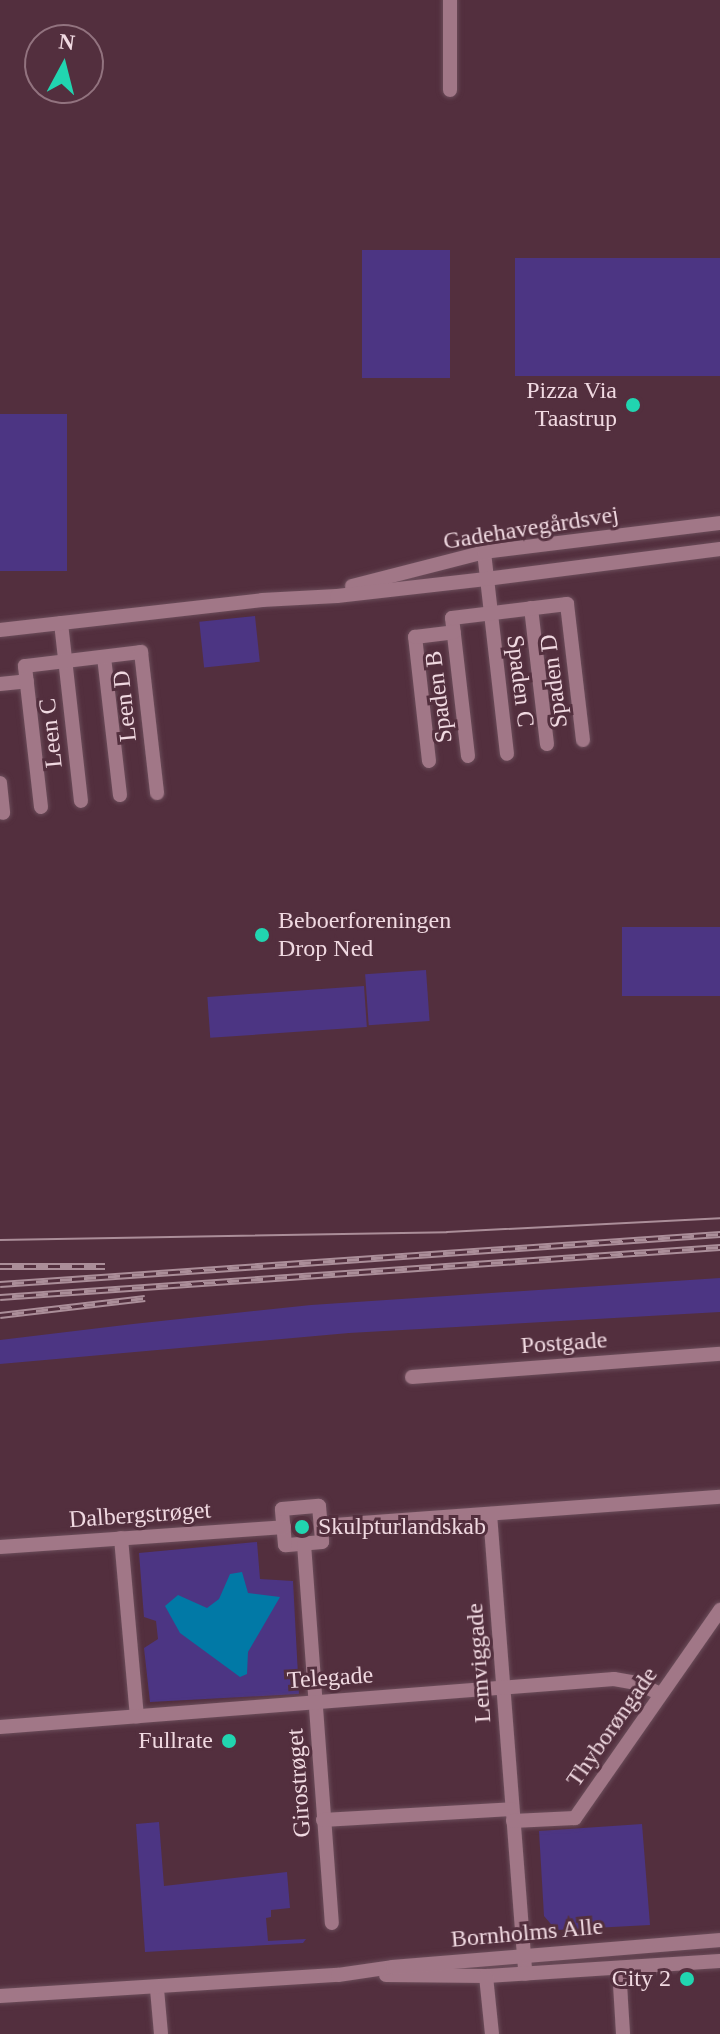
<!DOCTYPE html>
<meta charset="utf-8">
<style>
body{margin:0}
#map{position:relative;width:720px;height:2034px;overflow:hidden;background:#532f3e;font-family:"Times New Roman",serif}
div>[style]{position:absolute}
.green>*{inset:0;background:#4c3583;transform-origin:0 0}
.water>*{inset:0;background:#0179a6}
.roads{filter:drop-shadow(0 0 2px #6b4d5a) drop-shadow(0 0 2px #6b4d5a)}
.minor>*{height:14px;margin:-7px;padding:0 7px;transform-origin:7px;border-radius:7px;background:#a17787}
.tram>*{height:2px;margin:-1px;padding:0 1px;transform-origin:1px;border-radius:1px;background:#ab8e99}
.rail>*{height:7px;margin-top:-3.5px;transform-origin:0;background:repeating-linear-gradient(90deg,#532f3e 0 12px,#ab8e99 0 24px);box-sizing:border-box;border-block:2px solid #ab8e99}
.dots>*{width:22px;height:22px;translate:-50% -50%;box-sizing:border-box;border:4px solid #532f3e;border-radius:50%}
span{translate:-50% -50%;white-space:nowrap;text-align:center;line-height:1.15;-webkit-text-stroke:6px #532f3e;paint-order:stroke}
.poi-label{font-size:24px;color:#f0d9e1}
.right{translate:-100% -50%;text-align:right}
.left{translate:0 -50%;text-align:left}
.street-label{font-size:24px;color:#f0d9e1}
.north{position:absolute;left:24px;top:24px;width:80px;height:80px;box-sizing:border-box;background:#532f3e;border:2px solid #92737f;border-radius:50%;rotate:7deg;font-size:22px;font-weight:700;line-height:32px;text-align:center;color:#f0d9e1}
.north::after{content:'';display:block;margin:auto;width:28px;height:36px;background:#21d5b0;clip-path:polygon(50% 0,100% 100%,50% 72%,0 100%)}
</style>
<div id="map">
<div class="green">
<div style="left:362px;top:250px;width:88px;height:128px"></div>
<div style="left:515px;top:258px;width:205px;height:118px"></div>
<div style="left:0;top:414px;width:67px;height:157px"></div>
<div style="left:255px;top:616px;width:46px;height:56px;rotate:84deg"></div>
<div style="left:720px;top:927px;width:69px;height:98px;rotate:90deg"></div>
<div style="left:426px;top:970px;width:51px;height:61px;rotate:86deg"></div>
<div style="left:364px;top:986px;width:41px;height:157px;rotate:86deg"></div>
<div style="clip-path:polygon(720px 1278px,720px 1312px,349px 1333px,0 1364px,0 1340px,133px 1324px,311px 1305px)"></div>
<div style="clip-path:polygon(257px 1542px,260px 1579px,293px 1581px,299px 1694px,150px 1702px,144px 1648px,158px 1639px,156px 1621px,144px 1617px,139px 1553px)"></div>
<div style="clip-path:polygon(159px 1822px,164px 1886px,287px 1872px,290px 1908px,271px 1910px,271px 1917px,266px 1918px,268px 1941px,306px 1939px,303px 1943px,145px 1952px,136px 1824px)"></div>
<div style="clip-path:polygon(642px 1824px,650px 1925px,556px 1930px,544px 1916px,539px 1831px)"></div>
</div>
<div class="water">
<div style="clip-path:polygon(242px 1572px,248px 1593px,280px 1597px,248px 1652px,247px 1674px,240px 1677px,180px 1633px,165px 1606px,178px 1595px,207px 1608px,219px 1599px,230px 1574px)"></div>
</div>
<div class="roads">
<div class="minor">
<div style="left:450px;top:90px;width:90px;rotate:-90deg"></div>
<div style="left:484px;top:552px;width:203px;rotate:83.5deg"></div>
<div style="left:352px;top:586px;width:136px;rotate:-14.4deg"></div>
<div style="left:484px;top:552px;width:238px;rotate:-7deg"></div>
<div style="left:531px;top:608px;width:137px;rotate:83.3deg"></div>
<div style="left:61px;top:623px;width:179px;rotate:83.6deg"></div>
<div style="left:0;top:630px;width:264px;rotate:-6.5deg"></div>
<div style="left:262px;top:600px;width:75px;rotate:-3.1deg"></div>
<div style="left:337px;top:596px;width:150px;rotate:-6.5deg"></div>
<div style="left:486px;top:579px;width:236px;rotate:-7.3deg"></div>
<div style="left:104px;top:657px;width:139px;rotate:83.4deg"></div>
<div style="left:0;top:684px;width:27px;rotate:-6deg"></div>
<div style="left:468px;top:756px;width:139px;rotate:-96.6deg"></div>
<div style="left:452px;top:618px;width:116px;rotate:-6.9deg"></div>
<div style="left:567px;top:604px;width:137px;rotate:83.3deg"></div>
<div style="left:429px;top:761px;width:125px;rotate:-96.4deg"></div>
<div style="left:415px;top:637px;width:39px;rotate:-7deg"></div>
<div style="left:0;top:783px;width:30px;rotate:84deg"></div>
<div style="left:41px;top:807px;width:142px;rotate:-96.5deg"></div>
<div style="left:25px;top:666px;width:117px;rotate:-6.9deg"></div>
<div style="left:141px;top:652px;width:142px;rotate:83.5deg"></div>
<div style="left:412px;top:1377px;width:309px;rotate:-4.3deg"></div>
<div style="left:319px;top:1506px;width:36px;rotate:85deg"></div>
<div style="left:322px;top:1542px;width:37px;rotate:175deg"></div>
<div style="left:285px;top:1545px;width:36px;rotate:-95deg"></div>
<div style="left:282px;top:1509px;width:37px;rotate:-5deg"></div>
<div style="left:490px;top:1514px;width:461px;rotate:85.6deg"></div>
<div style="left:321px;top:1526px;width:400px;rotate:-4.2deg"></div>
<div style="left:121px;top:1538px;width:179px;rotate:84.9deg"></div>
<div style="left:304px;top:1544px;width:380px;rotate:85.8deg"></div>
<div style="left:0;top:1547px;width:285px;rotate:-4deg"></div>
<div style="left:0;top:1727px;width:616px;rotate:-4.47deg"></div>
<div style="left:614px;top:1679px;width:23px;rotate:10deg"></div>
<div style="left:637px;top:1683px;width:26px;rotate:25deg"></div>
<div style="left:323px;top:1820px;width:189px;rotate:-3.3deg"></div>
<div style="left:513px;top:1821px;width:62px;rotate:-2.8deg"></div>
<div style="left:575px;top:1818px;width:254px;rotate:-55.1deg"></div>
<div style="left:619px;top:1968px;width:66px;rotate:86.5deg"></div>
<div style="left:386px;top:1975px;width:101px;rotate:0.6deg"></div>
<div style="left:487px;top:1976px;width:233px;rotate:-3.7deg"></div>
<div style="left:486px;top:1976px;width:58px;rotate:84.1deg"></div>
<div style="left:157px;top:1989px;width:45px;rotate:84.9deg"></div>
<div style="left:0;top:1996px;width:339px;rotate:-3.6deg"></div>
<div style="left:338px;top:1975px;width:56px;rotate:-8.3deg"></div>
<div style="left:393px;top:1967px;width:328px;rotate:-4.7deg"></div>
</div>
</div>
<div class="tram">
<div style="left:0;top:1240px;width:447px;rotate:-1deg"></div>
<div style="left:447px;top:1232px;width:273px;rotate:-2.9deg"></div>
</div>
<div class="rail">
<div style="left:0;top:1266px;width:105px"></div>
<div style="left:0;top:1284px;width:722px;rotate:-3.97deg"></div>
<div style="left:0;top:1297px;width:722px;rotate:-3.97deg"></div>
<div style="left:0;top:1315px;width:146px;rotate:-6.7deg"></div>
</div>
<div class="dots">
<div style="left:633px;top:405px;background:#21d5b0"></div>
<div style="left:262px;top:935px;background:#21d5b0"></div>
<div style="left:302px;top:1527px;background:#21d5b0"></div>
<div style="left:229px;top:1741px;background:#21d5b0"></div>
<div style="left:687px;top:1979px;background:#21d5b0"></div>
</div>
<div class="poi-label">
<span class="right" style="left:617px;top:405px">Pizza Via<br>Taastrup</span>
<span class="left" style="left:278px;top:935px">Beboerforeningen<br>Drop Ned</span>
<span class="left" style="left:318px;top:1527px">Skulpturlandskab</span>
<span class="right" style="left:213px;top:1741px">Fullrate</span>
<span class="right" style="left:671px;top:1979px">City 2</span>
</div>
<div class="street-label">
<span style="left:531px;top:528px;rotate:-9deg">Gadehavegårdsvej</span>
<span style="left:520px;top:681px;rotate:83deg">Spaden C</span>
<span style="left:554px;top:681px;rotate:-97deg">Spaden D</span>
<span style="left:439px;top:697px;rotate:-97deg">Spaden B</span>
<span style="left:125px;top:706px;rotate:-96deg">Leen D</span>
<span style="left:51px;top:733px;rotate:-96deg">Leen C</span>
<span style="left:564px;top:1343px;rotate:-4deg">Postgade</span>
<span style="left:140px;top:1515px;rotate:-4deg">Dalbergstrøget</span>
<span style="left:479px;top:1663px;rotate:-94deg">Lemviggade</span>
<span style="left:330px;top:1678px;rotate:-4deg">Telegade</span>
<span style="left:612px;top:1727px;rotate:-55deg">Thyborøngade</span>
<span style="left:299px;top:1783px;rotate:-94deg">Girostrøget</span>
<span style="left:527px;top:1933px;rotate:-5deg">Bornholms Alle</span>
</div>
<div class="north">N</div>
</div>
